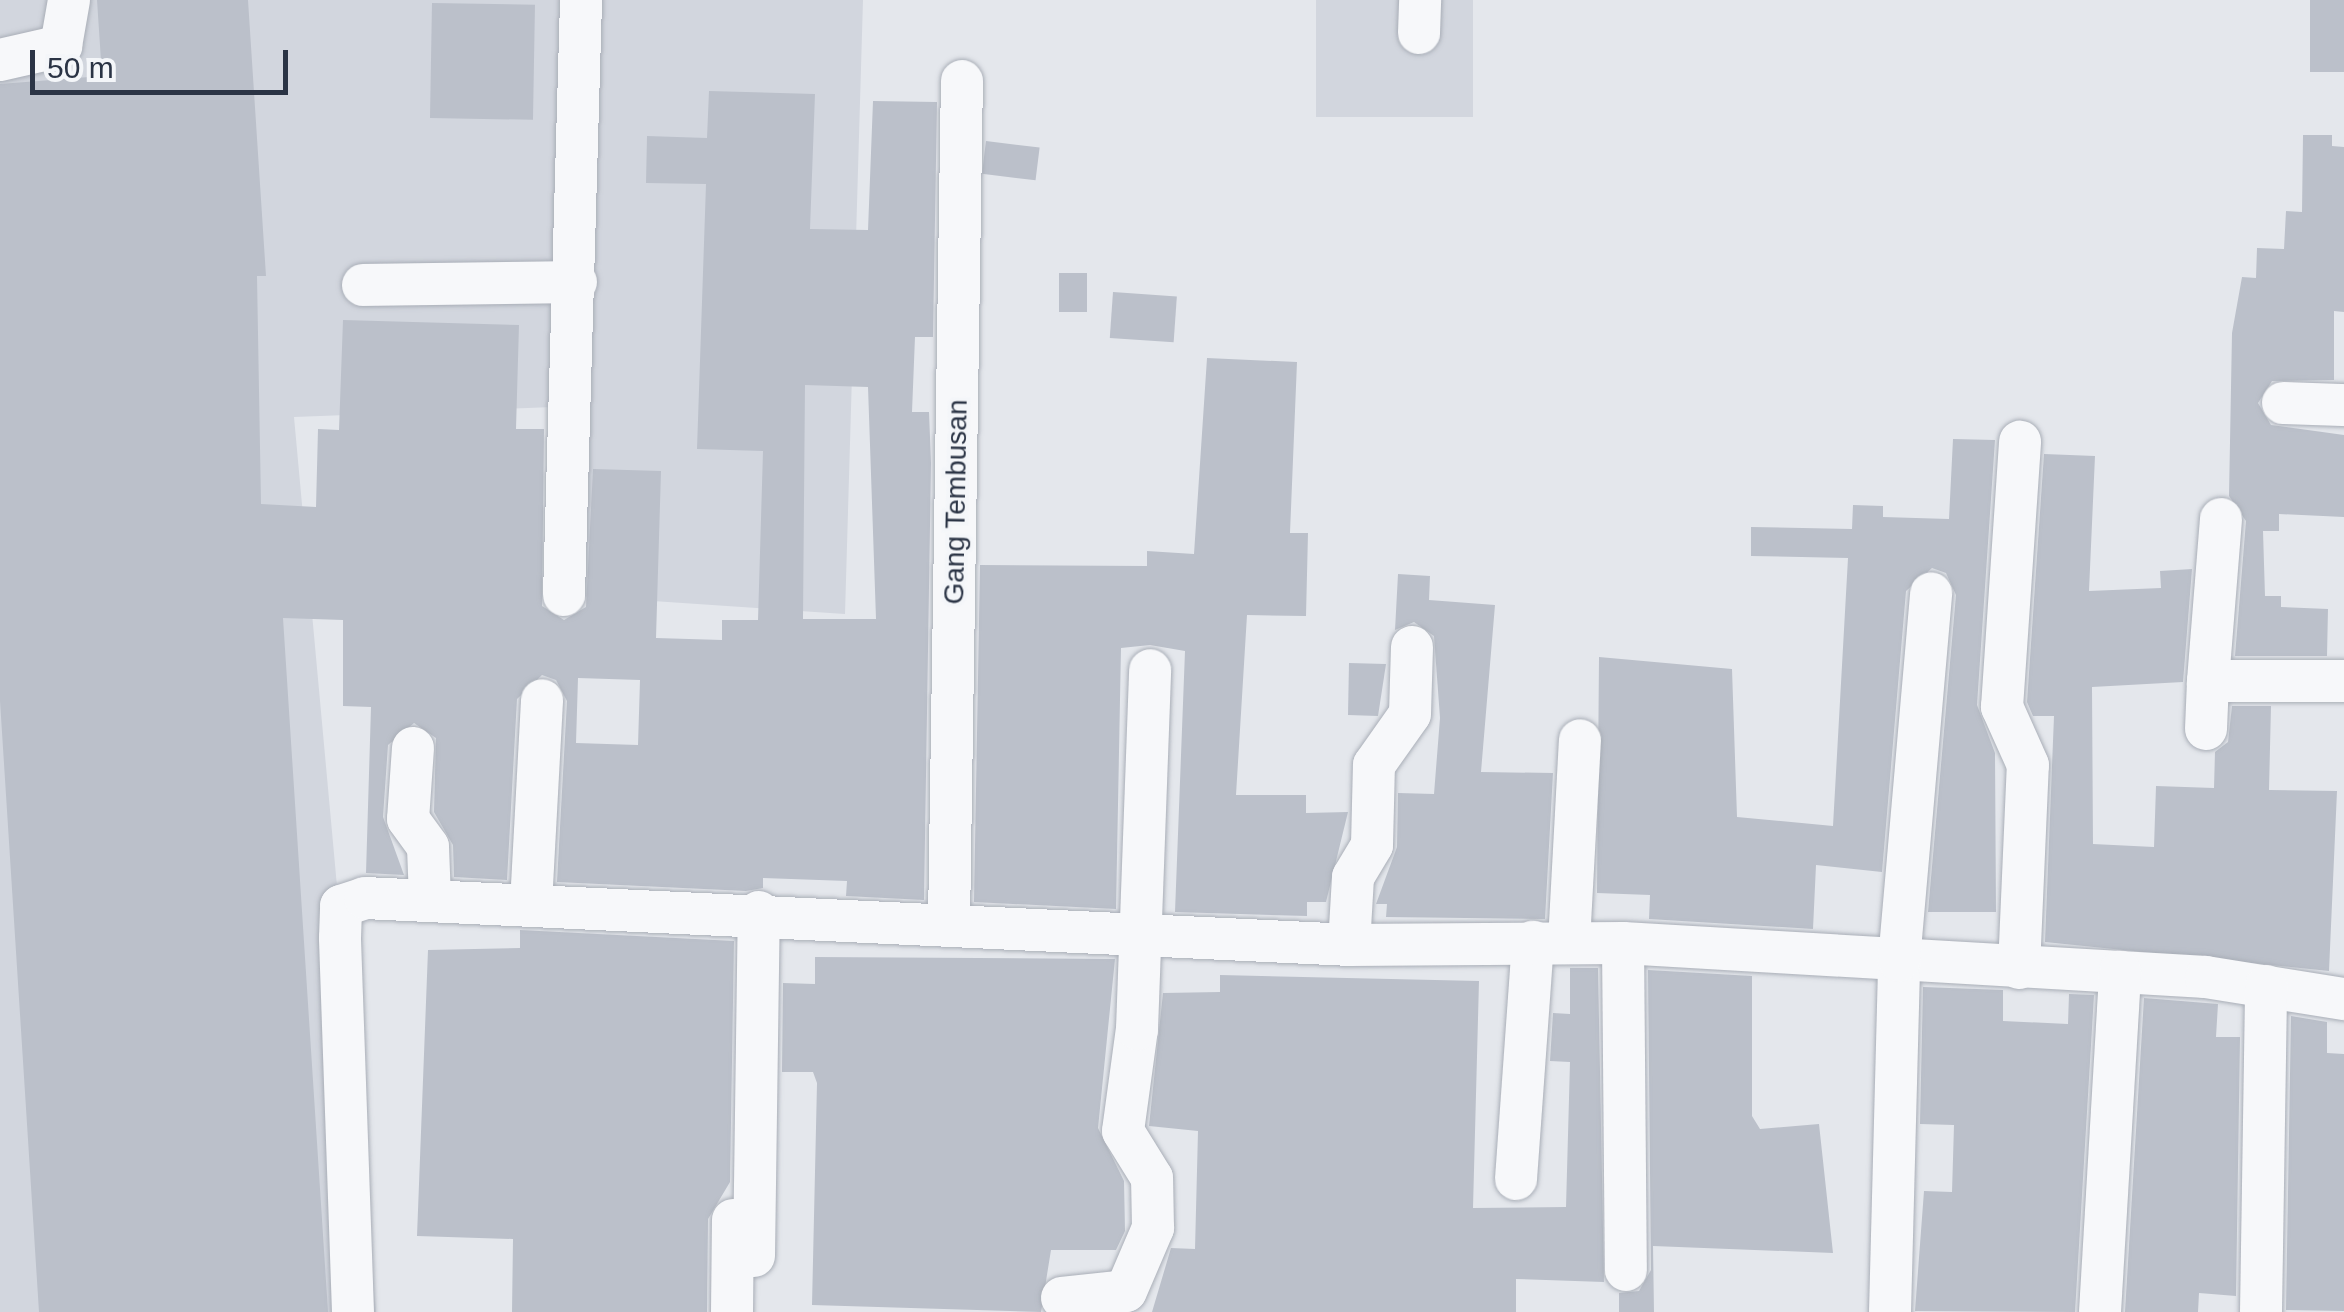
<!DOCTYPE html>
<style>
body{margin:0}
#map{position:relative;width:2344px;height:1312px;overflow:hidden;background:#e4e7ec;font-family:Arial,sans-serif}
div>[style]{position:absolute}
.built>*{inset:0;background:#d2d6de;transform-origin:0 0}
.building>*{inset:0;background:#bbc0ca;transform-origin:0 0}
.roads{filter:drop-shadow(0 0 2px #a9aeb7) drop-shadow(0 0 2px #a9aeb7)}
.minor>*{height:42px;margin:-21px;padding:0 21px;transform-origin:21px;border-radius:21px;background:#f7f8fa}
span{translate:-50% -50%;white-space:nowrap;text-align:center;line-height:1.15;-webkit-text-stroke:8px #f4f6f9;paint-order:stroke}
.street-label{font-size:28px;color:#2b3445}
.scale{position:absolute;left:30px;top:50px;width:258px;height:45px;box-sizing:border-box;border:5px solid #2b3445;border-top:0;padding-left:12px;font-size:30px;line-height:35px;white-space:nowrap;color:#2b3445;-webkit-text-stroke:8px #f4f6f9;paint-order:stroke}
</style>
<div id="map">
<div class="built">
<div style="clip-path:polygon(0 0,863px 0,845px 614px,564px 595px,553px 407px,294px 417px,376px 1312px,0 1312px)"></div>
<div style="left:1316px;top:0;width:157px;height:117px"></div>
</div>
<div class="building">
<div style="clip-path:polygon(evenodd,97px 0,248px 0,266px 276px,257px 276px,261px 504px,316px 507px,318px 429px,339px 430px,343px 320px,519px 325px,516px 429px,544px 429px,542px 606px,564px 620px,586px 607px,593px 469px,661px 471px,656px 638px,722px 640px,722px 620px,758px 620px,763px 451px,697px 449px,706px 184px,646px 183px,647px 136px,707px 138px,709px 91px,815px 94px,810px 229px,868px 230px,873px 101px,937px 102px,933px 337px,915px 337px,912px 412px,929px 412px,931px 463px,924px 900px,846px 896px,847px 881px,763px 878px,763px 888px,746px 891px,557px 882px,567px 701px,556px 680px,542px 675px,517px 699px,507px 880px,454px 877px,453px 845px,434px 812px,436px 738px,414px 723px,388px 745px,383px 817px,404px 875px,366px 873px,371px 707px,343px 706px,343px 620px,283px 618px,328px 1312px,39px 1312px,0 701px,0 84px,102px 76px,97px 0,805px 385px,868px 387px,876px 619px,803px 619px,805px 385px,97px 0,578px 678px,640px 680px,638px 745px,576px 743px,578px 678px)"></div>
<div style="left:2310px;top:0;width:34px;height:72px"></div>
<div style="left:432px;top:3px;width:103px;height:115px;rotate:1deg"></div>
<div style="clip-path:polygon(2303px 135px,2332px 135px,2332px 146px,2344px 147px,2344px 312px,2334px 311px,2334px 380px,2272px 381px,2258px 403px,2271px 425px,2344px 435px,2344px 517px,2279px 514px,2279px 531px,2263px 531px,2265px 596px,2281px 596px,2281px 607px,2328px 609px,2327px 656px,2235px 656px,2246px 521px,2229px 496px,2232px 333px,2242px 277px,2256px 278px,2257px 248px,2284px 249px,2286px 211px,2302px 212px)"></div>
<div style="left:986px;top:141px;width:54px;height:33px;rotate:7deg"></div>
<div style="left:1059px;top:273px;width:28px;height:39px"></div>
<div style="left:1113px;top:292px;width:64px;height:46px;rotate:4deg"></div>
<div style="clip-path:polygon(1207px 358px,1297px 362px,1290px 533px,1308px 533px,1306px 616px,1247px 615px,1236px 795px,1306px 795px,1306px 813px,1348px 812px,1326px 902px,1307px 902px,1307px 916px,1175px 912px,1185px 651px,1150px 645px,1121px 648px,1116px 909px,974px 902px,980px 565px,1147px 566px,1147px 551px,1194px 554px)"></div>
<div style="clip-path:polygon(1953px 439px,1995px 440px,1977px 705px,1995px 753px,1996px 912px,1928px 912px,1956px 595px,1946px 573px,1932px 568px,1906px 591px,1882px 872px,1816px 865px,1813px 929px,1649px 919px,1650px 895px,1597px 893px,1599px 657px,1732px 669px,1737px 817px,1833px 826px,1848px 558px,1751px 556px,1751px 527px,1852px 529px,1853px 505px,1883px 506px,1883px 517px,1949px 519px)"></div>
<div style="clip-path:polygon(2044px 454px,2095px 456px,2089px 591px,2161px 588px,2160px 571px,2192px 569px,2183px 682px,2092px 687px,2093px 844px,2154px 847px,2156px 786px,2214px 788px,2215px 752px,2228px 742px,2232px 706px,2271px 706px,2269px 790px,2337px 791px,2329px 971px,2045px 942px,2054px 716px,2033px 716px,2027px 702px)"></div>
<div style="clip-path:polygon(1398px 574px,1430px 576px,1429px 600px,1495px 605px,1481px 772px,1553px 773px,1545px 919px,1386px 917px,1387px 904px,1376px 904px,1397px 847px,1398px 793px,1434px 794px,1440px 718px,1434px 636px,1414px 622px,1395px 630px)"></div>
<div style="clip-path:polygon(1349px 663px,1386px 664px,1378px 716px,1348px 715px)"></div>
<div style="clip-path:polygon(520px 930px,734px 941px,730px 1182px,708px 1219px,707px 1312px,512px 1312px,513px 1239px,417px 1236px,428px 950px,520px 948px)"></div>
<div style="clip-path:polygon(815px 957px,1115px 959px,1098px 1128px,1124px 1181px,1125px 1231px,1116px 1250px,1051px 1250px,1041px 1312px,812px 1305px,817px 1083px,813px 1072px,782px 1072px,783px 983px,815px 984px)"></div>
<div style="clip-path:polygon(1570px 968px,1598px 968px,1604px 1282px,1516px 1279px,1516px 1312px,1152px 1312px,1171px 1248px,1195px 1249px,1198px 1131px,1149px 1126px,1163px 993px,1220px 992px,1220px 975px,1479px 981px,1473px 1208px,1566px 1207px,1570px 1062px,1550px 1061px,1553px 1013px,1570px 1014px)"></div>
<div style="clip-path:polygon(1648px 970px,1752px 976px,1752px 1116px,1760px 1129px,1819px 1124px,1833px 1253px,1653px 1246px,1654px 1312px,1619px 1312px,1619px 1293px,1639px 1291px,1651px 1270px)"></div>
<div style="clip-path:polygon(1923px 987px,2003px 990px,2003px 1021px,2068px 1024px,2069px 994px,2094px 995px,2075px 1312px,1915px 1311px,1924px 1191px,1952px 1192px,1954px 1125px,1920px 1124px)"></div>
<div style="clip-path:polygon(2144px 998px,2218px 1004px,2216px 1037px,2240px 1037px,2236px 1296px,2199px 1293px,2198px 1312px,2125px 1312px)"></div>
<div style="clip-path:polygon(2291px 1016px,2327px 1022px,2327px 1053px,2344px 1054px,2344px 1311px,2286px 1310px)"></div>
</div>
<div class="roads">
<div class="minor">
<div style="left:1419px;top:33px;width:33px;rotate:-88deg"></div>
<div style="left:0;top:60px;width:63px;rotate:-12.9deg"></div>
<div style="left:61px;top:46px;width:47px;rotate:-80.1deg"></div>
<div style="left:363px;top:285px;width:213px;rotate:-0.8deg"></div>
<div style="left:2283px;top:403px;width:61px;rotate:1.9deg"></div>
<div style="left:2221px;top:519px;width:163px;rotate:94.6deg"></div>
<div style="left:2208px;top:681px;width:136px"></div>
<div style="left:564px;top:595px;width:595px;rotate:-88.36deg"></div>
<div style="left:2206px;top:729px;width:48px;rotate:-87.6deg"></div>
<div style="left:413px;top:748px;width:71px;rotate:94deg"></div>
<div style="left:408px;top:819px;width:34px;rotate:54deg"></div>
<div style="left:428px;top:847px;width:53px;rotate:87.8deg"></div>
<div style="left:531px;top:904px;width:204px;rotate:-86.9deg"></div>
<div style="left:949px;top:923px;width:842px;rotate:-89.12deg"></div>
<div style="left:1569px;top:942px;width:202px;rotate:-86.9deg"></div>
<div style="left:1623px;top:943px;width:327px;rotate:89.5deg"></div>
<div style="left:1349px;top:945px;width:68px;rotate:-86.6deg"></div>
<div style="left:1353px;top:877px;width:37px;rotate:-59deg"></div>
<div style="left:1372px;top:845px;width:80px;rotate:-88.6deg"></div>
<div style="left:1374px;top:765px;width:62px;rotate:-54.8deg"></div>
<div style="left:1410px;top:714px;width:67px;rotate:-88.3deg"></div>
<div style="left:2019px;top:968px;width:203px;rotate:-87.5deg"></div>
<div style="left:2028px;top:765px;width:64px;rotate:-114.1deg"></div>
<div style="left:2002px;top:707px;width:266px;rotate:-86.1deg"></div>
<div style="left:1516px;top:1179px;width:238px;rotate:-85.9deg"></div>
<div style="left:754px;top:1256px;width:344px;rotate:-89.2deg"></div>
<div style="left:1062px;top:1298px;width:64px;rotate:-6.2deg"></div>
<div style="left:1126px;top:1291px;width:69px;rotate:-66.8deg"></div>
<div style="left:1153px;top:1228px;width:50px;rotate:-91.1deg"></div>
<div style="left:1152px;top:1178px;width:55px;rotate:-121.7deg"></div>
<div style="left:1123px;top:1131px;width:103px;rotate:-82.2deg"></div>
<div style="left:1137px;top:1029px;width:359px;rotate:-87.9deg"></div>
<div style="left:353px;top:1312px;width:374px;rotate:-92deg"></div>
<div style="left:340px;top:938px;width:32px;rotate:-88deg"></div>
<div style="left:341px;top:906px;width:25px;rotate:-18deg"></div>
<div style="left:365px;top:898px;width:985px;rotate:2.73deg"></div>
<div style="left:1349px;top:945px;width:274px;rotate:-0.4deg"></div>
<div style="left:1623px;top:943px;width:584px;rotate:3.34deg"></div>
<div style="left:2206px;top:977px;width:140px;rotate:9.1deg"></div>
<div style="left:732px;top:1312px;width:92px;rotate:-89.4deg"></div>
<div style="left:1890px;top:1312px;width:351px;rotate:-88.5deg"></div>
<div style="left:1899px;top:961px;width:369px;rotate:-85deg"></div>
<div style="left:2100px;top:1312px;width:341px;rotate:-86.6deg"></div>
<div style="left:2261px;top:1312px;width:326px;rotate:-89.1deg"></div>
</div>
</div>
<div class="street-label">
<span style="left:956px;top:502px;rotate:-89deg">Gang Tembusan</span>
</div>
<div class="scale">50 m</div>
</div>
